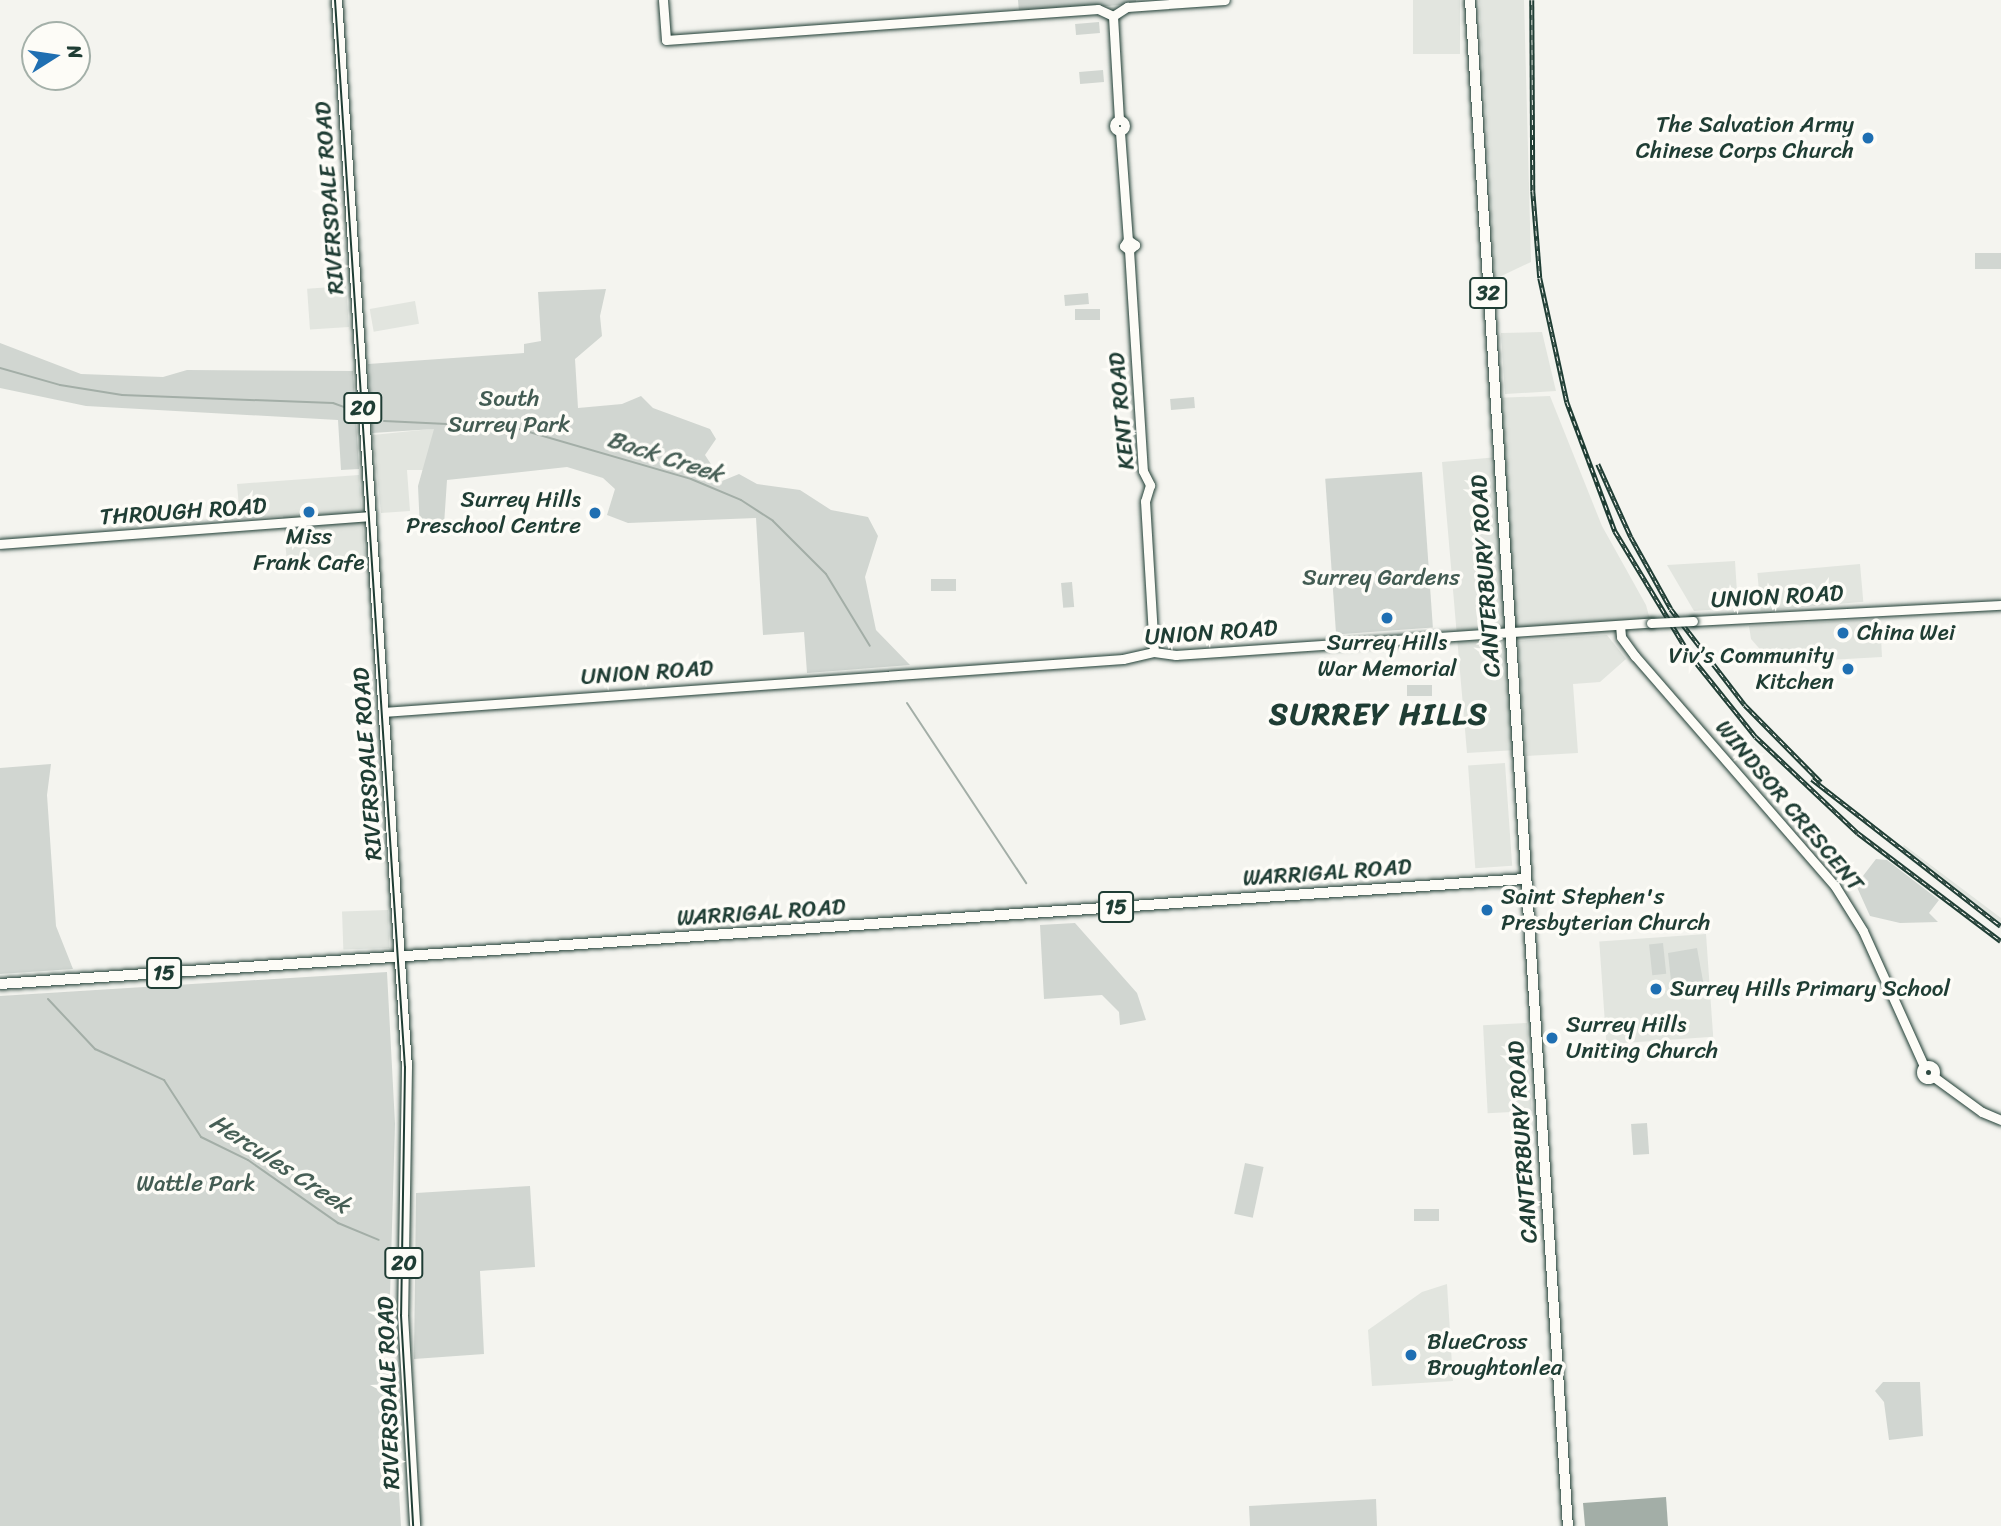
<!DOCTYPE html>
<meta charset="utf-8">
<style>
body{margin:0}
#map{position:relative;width:2001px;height:1526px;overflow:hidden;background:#f4f4ef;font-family:Sriracha,sans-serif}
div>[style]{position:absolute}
.built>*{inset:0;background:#e2e5df;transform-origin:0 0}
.green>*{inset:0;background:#d1d6d1;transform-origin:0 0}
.water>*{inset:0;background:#a3aea7}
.stream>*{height:2px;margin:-1px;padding:0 1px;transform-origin:1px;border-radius:1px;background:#a3aea7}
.roads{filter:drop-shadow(0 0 2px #1f3d34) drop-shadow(0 0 2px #1f3d34)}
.secondary>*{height:9px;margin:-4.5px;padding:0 4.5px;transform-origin:4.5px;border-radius:4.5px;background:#fdfcf7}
.secondary>.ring{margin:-4.5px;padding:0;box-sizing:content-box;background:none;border:9px solid #fdfcf7;border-radius:50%}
.primary>*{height:10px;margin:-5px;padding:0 5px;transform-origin:5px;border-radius:5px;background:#fdfcf7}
.tram>*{height:2px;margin:-1px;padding:0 1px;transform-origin:1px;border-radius:1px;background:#1f3d34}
.rail>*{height:4.5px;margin-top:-2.25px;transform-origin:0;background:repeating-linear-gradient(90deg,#fdfcf7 0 5px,#1f3d34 0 10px);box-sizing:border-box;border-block:2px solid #1f3d34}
.bridges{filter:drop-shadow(0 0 2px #1f3d34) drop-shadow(0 0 2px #1f3d34)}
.secondary-bridge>*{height:9px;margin:-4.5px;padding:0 4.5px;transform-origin:4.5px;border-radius:4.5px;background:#fdfcf7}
.dots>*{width:19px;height:19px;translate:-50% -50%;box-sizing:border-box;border:4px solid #fdfcf7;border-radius:50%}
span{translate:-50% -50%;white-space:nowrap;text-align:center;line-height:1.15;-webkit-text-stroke:7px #fdfcf7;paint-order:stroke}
.shield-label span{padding:2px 5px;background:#fdfcf7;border:2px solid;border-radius:5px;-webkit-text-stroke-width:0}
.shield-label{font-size:21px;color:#1f3d34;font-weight:700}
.poi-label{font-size:23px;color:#1f3d34}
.right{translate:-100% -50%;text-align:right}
.left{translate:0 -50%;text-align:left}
.street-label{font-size:23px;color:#1f3d34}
.park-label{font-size:23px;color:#435c53}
.water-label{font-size:24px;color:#475f56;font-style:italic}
.district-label{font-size:30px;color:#1f3d34;font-weight:700;letter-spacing:2px}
.north{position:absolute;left:21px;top:21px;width:70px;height:70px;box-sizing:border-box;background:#fdfcf7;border:2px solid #a4b0a9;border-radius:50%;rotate:78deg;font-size:19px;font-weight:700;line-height:28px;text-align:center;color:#1f3d34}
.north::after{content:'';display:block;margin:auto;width:24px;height:32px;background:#1f6fb2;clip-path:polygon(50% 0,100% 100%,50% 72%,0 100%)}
</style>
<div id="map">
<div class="built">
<div style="left:1413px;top:0;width:47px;height:54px"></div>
<div style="clip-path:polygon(1479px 0,1524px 0,1531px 262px,1495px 279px)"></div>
<div style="left:346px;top:286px;width:41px;height:39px;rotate:86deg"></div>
<div style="left:415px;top:301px;width:23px;height:46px;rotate:80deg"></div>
<div style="clip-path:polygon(1542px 332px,1556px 391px,1505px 394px,1501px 333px)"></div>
<div style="clip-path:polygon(1550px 396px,1602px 526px,1646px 605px,1651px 623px,1509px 631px,1516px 750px,1467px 753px,1442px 462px,1498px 457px,1494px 398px)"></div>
<div style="clip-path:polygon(441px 428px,430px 470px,407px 470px,410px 511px,381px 513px,373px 435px)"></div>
<div style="clip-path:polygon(359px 475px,365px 557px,287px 563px,283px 516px,240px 519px,237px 484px)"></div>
<div style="clip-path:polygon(1735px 561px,1738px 608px,1694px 611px,1667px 565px)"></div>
<div style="left:1860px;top:564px;width:38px;height:103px;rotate:85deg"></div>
<div style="clip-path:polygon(1880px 619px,1882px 657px,1772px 663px,1751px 639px,1749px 626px)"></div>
<div style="clip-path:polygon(1607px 635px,1626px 659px,1600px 682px,1573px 684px,1578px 753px,1526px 756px,1518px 641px)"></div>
<div style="left:1505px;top:763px;width:103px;height:37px;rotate:86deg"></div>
<div style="clip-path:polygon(1904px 845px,2001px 918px,2001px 929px,1900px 852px)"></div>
<div style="left:388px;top:910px;width:38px;height:46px;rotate:88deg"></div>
<div style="left:1706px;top:934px;width:103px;height:107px;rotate:86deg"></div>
<div style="left:1527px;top:1023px;width:88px;height:44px;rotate:87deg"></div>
<div style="clip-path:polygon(1447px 1284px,1453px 1381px,1372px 1386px,1368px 1330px,1422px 1292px)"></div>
</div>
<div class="green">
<div style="clip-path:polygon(1018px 0,1136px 0,1136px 4px,1019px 12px)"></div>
<div style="left:1099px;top:22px;width:11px;height:24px;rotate:85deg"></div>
<div style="left:1103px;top:70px;width:12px;height:24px;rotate:85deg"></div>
<div style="left:2001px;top:253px;width:16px;height:26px;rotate:90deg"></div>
<div style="clip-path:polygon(606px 289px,600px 316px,602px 336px,575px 359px,578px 408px,622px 404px,641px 396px,653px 408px,710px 429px,716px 439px,705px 455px,722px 481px,739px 474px,757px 484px,800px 490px,831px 510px,868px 517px,878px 536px,865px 577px,876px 630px,910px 665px,807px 673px,804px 632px,763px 635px,756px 518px,628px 523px,607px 515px,615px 489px,603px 478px,567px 467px,447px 480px,444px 525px,420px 530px,418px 486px,434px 429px,372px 433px,368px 364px,524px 353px,524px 344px,541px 341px,538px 292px)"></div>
<div style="left:1088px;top:293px;width:11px;height:24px;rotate:85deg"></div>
<div style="left:1100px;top:309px;width:11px;height:25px;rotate:90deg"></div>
<div style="clip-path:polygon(0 343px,81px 374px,163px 377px,187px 370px,353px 371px,359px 469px,341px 470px,338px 420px,86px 406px,0 388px)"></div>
<div style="left:1194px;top:397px;width:11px;height:24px;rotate:85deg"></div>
<div style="left:1422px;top:472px;width:156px;height:97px;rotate:86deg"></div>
<div style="left:956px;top:579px;width:12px;height:25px;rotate:90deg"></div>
<div style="left:1072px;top:582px;width:25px;height:11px;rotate:85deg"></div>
<div style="left:1432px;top:685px;width:11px;height:25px;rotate:90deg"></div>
<div style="clip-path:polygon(51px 764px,47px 795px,56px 926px,73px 969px,0 974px,0 768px)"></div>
<div style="clip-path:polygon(1876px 859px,1887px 860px,1939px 900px,1929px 913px,1938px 922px,1900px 923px,1870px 916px,1856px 885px)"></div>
<div style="clip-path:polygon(1075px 923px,1137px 993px,1146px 1020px,1120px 1025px,1119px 1012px,1102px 995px,1044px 999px,1040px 925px)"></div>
<div style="left:1663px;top:943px;width:31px;height:14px;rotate:84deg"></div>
<div style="clip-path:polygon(1697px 948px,1705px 992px,1680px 996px,1672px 990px,1668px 953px)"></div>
<div style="clip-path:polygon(387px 972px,395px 1124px,389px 1330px,379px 1344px,381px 1357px,391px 1360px,401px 1526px,0 1526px,0 996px)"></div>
<div style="left:1647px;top:1123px;width:31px;height:16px;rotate:86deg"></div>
<div style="left:1245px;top:1163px;width:19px;height:52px;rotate:12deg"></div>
<div style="clip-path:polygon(530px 1186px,535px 1267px,480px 1271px,484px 1354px,414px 1359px,416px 1193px)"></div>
<div style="left:1439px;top:1209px;width:12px;height:25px;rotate:90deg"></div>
<div style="left:1486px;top:1335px;width:12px;height:24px;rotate:85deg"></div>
<div style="clip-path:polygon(1883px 1382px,1920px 1382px,1923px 1436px,1889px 1440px,1884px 1402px,1875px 1391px)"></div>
<div style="clip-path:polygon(1376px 1499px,1377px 1526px,1250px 1526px,1249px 1506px)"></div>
</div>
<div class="water">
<div style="clip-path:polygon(1666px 1497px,1668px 1526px,1585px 1526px,1583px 1503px)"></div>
</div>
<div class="stream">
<div style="left:0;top:368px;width:62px;rotate:15.8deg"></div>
<div style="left:60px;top:385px;width:63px;rotate:9.2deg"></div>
<div style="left:122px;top:395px;width:211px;rotate:2.2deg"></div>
<div style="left:333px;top:403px;width:15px;rotate:20deg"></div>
<div style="left:384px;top:421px;width:128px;rotate:2.7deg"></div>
<div style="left:512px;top:427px;width:186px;rotate:16.2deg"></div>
<div style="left:691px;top:479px;width:54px;rotate:22.8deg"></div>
<div style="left:741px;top:500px;width:38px;rotate:33deg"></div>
<div style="left:773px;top:521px;width:75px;rotate:45deg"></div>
<div style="left:826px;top:574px;width:84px;rotate:58.6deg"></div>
<div style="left:907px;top:703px;width:216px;rotate:56.5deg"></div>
<div style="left:48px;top:999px;width:69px;rotate:46.8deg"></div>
<div style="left:95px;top:1049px;width:76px;rotate:24.2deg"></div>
<div style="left:164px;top:1080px;width:68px;rotate:57deg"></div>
<div style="left:201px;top:1137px;width:52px;rotate:26.1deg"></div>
<div style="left:248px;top:1160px;width:110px;rotate:35deg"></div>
<div style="left:338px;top:1223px;width:44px;rotate:22.5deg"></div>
</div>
<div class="roads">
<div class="secondary">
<div style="left:663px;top:0;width:40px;rotate:85.7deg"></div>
<div style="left:666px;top:40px;width:433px;rotate:-4.1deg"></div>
<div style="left:1098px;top:9px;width:17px;rotate:25deg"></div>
<div style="left:1113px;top:16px;width:17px;rotate:-33deg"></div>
<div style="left:1127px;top:7px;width:98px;rotate:-4.1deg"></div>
<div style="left:1113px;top:16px;width:104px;rotate:86.7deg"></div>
<div class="ring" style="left:1114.5px;top:120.5px;width:2px;height:2px"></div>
<div style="left:1120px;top:132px;width:108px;rotate:85.8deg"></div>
<div style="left:1129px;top:250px;width:8px;rotate:-40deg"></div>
<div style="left:1135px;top:245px;width:9px;rotate:-144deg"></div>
<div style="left:1128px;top:240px;width:7px;rotate:124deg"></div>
<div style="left:1124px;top:246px;width:6px;rotate:39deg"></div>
<div style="left:1129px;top:250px;width:221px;rotate:86.4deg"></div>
<div style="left:1143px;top:471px;width:16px;rotate:63deg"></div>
<div style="left:1150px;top:485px;width:17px;rotate:107deg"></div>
<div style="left:1145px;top:501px;width:151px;rotate:86.6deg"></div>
<div style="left:0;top:544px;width:371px;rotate:-4.3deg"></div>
<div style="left:1693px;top:621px;width:308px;rotate:-3deg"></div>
<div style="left:1620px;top:625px;width:12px;rotate:85deg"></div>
<div style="left:1621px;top:637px;width:24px;rotate:54deg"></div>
<div style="left:1635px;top:656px;width:305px;rotate:49deg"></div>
<div style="left:1835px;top:886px;width:53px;rotate:58.1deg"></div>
<div style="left:1863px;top:931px;width:148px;rotate:65.7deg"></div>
<div style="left:383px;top:712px;width:742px;rotate:-4.1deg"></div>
<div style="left:1123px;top:659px;width:32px;rotate:-13deg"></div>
<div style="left:1154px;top:652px;width:22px;rotate:8deg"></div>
<div style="left:1176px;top:655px;width:476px;rotate:-3.9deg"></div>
<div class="ring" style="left:1921px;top:1065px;width:5px;height:5px"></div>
<div style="left:1934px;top:1077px;width:59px;rotate:36.1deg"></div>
<div style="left:1982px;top:1112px;width:21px;rotate:23deg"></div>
</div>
<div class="primary">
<div style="left:337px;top:0;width:1069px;rotate:86.25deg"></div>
<div style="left:407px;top:1067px;width:248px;rotate:90.9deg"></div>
<div style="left:403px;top:1315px;width:211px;rotate:86.7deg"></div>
<div style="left:1470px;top:0;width:1529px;rotate:86.33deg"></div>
<div style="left:0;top:984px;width:1529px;rotate:-3.94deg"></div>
</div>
</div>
<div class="tram">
<div style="left:335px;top:0;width:1069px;rotate:86.25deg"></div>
<div style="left:405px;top:1067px;width:248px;rotate:90.9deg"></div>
<div style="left:401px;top:1315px;width:211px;rotate:86.7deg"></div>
</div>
<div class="rail">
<div style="left:1532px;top:0;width:191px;rotate:89.7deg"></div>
<div style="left:1533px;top:191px;width:87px;rotate:85.4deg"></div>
<div style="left:1540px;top:278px;width:127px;rotate:77.7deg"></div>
<div style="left:1567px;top:402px;width:138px;rotate:69.6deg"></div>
<div style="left:1615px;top:531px;width:145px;rotate:58.8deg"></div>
<div style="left:1690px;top:655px;width:105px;rotate:51.2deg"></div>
<div style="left:1756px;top:737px;width:140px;rotate:43.3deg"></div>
<div style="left:1858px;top:833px;width:179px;rotate:37.1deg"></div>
<div style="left:1598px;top:464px;width:80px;rotate:65.7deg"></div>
<div style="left:1631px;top:537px;width:82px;rotate:60.9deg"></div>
<div style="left:1671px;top:609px;width:121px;rotate:52.4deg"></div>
<div style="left:1745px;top:705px;width:108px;rotate:45.4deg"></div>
<div style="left:1812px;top:779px;width:239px;rotate:37.9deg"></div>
</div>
<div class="bridges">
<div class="secondary-bridge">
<div style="left:1651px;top:623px;width:42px;rotate:-2.7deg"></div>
</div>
</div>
<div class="dots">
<div style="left:1868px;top:138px;background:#1f6fb2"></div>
<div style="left:309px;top:512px;background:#1f6fb2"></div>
<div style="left:595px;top:513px;background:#1f6fb2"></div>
<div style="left:1387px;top:618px;background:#1f6fb2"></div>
<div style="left:1843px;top:633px;background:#1f6fb2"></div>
<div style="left:1848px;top:669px;background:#1f6fb2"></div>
<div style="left:1487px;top:910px;background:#1f6fb2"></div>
<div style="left:1656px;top:989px;background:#1f6fb2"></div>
<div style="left:1552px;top:1038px;background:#1f6fb2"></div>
<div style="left:1411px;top:1355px;background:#1f6fb2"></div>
</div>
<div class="shield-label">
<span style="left:1488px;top:293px">32</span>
<span style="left:363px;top:408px">20</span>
<span style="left:1116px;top:907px">15</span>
<span style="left:164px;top:973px">15</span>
<span style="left:404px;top:1263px">20</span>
</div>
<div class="poi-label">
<span class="right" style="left:1854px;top:138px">The Salvation Army<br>Chinese Corps Church</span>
<span class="right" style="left:581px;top:513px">Surrey Hills<br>Preschool Centre</span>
<span style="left:309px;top:550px">Miss<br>Frank Cafe</span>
<span class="left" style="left:1857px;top:633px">China Wei</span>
<span style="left:1387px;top:656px">Surrey Hills<br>War Memorial</span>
<span class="right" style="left:1834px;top:669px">Viv’s Community<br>Kitchen</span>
<span class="left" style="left:1501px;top:910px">Saint Stephen's<br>Presbyterian Church</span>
<span class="left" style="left:1670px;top:989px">Surrey Hills Primary School</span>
<span class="left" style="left:1566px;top:1038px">Surrey Hills<br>Uniting Church</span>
<span class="left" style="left:1427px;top:1355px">BlueCross<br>Broughtonlea</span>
</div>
<div class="street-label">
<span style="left:330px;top:198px;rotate:-94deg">RIVERSDALE ROAD</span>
<span style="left:1122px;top:411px;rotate:-95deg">KENT ROAD</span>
<span style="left:183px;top:512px;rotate:-4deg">THROUGH ROAD</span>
<span style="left:1486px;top:576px;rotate:-94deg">CANTERBURY ROAD</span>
<span style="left:1777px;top:597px;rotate:-3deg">UNION ROAD</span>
<span style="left:1211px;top:633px;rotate:-4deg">UNION ROAD</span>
<span style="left:647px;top:673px;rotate:-4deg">UNION ROAD</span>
<span style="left:368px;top:764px;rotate:-94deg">RIVERSDALE ROAD</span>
<span style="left:1789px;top:806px;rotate:50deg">WINDSOR CRESCENT</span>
<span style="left:1327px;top:873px;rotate:-4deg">WARRIGAL ROAD</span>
<span style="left:761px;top:913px;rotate:-4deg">WARRIGAL ROAD</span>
<span style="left:1523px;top:1142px;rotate:-94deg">CANTERBURY ROAD</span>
<span style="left:389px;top:1393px;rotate:-92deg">RIVERSDALE ROAD</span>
</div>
<div class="park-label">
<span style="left:509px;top:412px">South<br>Surrey Park</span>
<span style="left:1381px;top:578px">Surrey Gardens</span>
<span style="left:196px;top:1184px">Wattle Park</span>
</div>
<div class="water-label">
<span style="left:665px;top:457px;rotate:18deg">Back Creek</span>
<span style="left:280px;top:1164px;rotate:33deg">Hercules Creek</span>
</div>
<div class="district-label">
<span style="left:1379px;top:714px">SURREY HILLS</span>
</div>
<div class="north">N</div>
</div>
